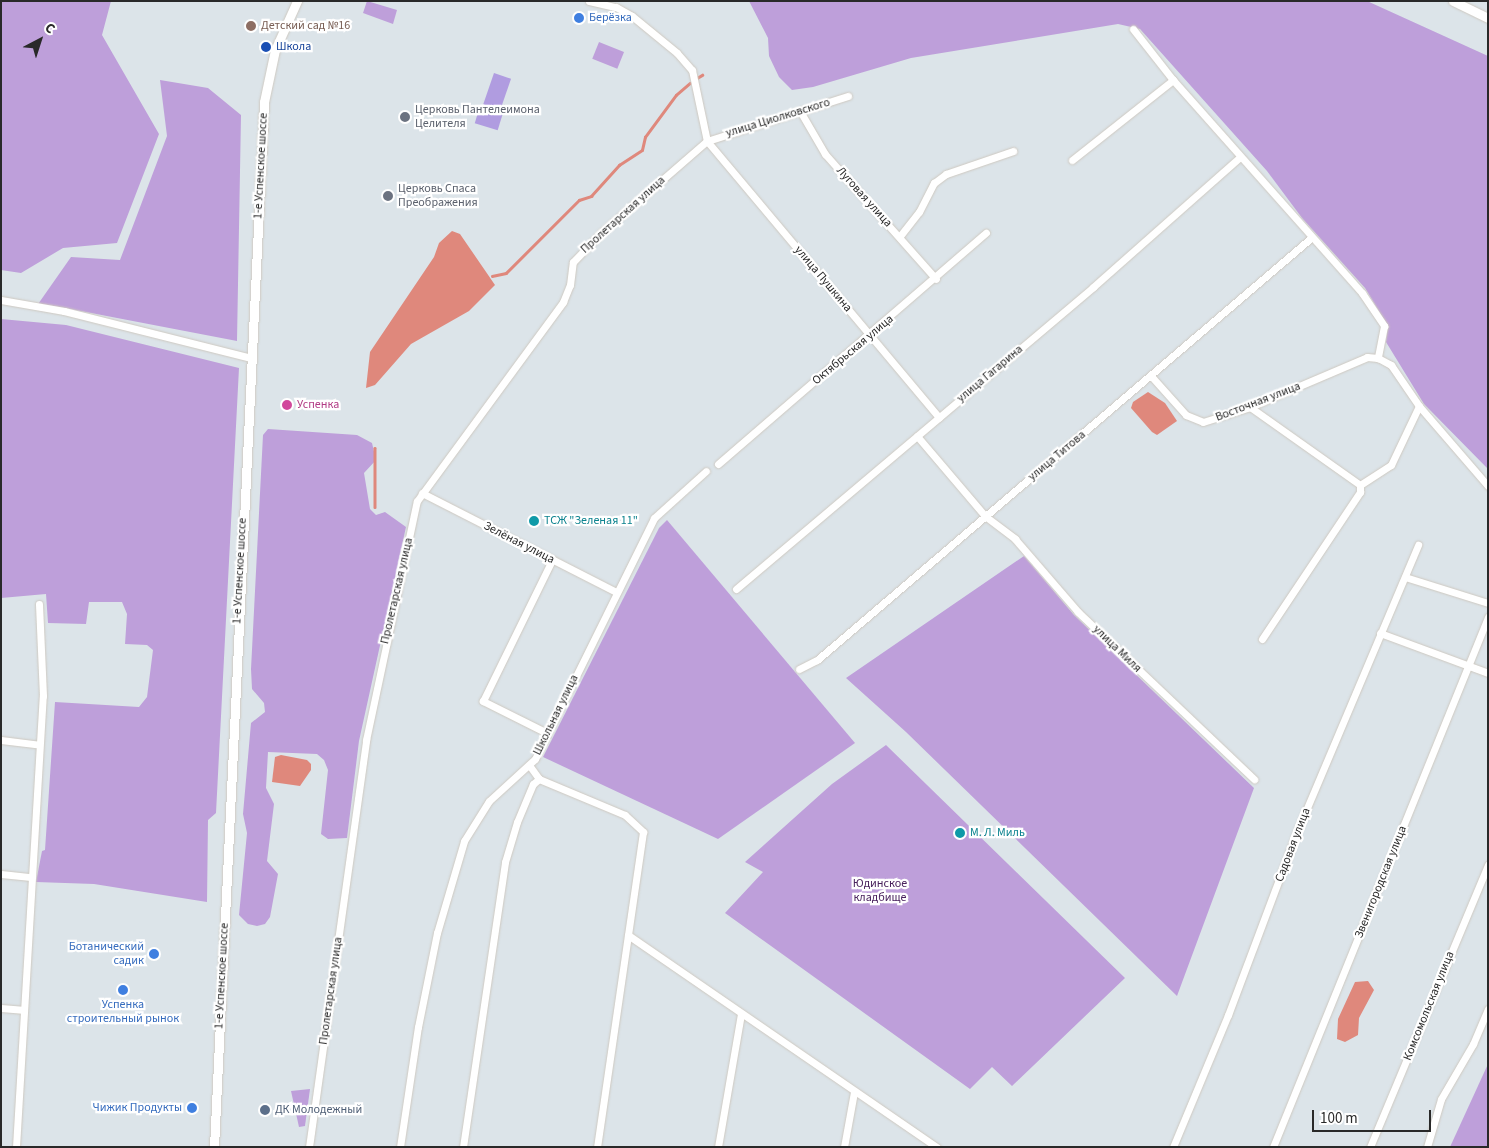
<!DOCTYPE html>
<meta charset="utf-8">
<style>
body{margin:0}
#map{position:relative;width:1489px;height:1148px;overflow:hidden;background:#dce4e9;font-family:"Source Sans 3",sans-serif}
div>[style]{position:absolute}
.green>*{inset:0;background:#be9fda;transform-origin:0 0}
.pitch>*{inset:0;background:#b09ce0;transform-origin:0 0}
.water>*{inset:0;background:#df887c}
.stream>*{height:2.5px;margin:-1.25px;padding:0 1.25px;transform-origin:1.25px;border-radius:1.25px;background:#df887c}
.roads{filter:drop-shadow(0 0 1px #cec9c1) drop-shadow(0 0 1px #cec9c1)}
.minor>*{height:7px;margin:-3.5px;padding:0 3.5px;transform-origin:3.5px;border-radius:3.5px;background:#fff}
.secondary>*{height:9px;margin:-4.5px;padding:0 4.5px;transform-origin:4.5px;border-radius:4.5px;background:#fff}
.dots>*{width:14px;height:14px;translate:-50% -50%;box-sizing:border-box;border:2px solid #fff;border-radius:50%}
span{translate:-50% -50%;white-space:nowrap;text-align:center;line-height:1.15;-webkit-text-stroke:4.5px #fff;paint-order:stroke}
.shop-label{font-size:12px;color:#366cbe}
.left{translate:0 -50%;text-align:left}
.right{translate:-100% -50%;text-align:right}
.education-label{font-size:12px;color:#785e54}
.transit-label{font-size:12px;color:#164399}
.worship-label{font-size:12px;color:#5b616d}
.street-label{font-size:12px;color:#292929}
.hotel-label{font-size:12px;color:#b23c85}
.culture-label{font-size:12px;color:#0d838f}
.park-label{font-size:12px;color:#49225d}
.service-label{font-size:12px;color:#4e5e75}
.frame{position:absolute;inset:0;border:2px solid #292929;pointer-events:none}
.north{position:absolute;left:15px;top:15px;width:50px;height:50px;-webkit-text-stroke:4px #fff;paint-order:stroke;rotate:40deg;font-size:14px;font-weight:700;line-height:20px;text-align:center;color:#292929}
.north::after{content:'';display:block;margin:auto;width:18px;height:22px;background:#292929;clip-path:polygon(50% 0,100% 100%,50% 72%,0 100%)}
.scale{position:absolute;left:1312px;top:1110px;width:119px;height:22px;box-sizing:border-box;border:2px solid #292929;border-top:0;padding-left:6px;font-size:15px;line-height:18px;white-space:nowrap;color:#292929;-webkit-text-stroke:4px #fff;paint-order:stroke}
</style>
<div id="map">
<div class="green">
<div style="clip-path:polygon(1px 1px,111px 1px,102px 35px,159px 134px,117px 243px,63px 248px,21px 273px,1px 270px)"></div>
<div style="clip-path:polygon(367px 1px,397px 10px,393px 24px,363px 13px)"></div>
<div style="clip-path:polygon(749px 1px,1367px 1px,1488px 56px,1488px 469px,1424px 404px,1386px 342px,1388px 326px,1365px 288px,1302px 218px,1267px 171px,1140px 29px,1118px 24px,911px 58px,813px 87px,792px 90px,779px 77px,769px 56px,768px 38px)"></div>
<div style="left:599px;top:42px;width:27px;height:18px;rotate:22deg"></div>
<div style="clip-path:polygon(160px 80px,208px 88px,241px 115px,237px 341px,65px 308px,36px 307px,71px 257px,120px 260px,167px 136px)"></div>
<div style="clip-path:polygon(1px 319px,66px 325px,239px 368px,216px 813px,208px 820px,207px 902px,94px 884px,36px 882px,42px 851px,45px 850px,55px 702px,139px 707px,147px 697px,153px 650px,147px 645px,125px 644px,127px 614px,122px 602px,89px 602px,86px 624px,48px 623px,46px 594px,1px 598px)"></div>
<div style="clip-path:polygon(268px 429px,357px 435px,372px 443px,376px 460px,364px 473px,370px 509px,376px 515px,385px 512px,406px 527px,359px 741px,347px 838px,328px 839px,321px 834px,328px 770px,324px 760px,317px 754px,268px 752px,266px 788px,274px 804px,267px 861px,278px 874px,270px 917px,265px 924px,257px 926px,248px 924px,239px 915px,247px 833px,243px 814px,251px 723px,265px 712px,264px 703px,252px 689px,251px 669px,263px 435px)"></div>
<div style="clip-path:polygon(667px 520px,855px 743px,718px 839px,543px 757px,659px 528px)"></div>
<div style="clip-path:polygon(1024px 556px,1074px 615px,1254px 788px,1177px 996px,906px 732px,846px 678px)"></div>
<div style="clip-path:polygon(886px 745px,1125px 978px,1012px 1086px,992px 1067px,970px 1089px,725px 913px,763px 872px,745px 862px,832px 784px)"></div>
<div style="clip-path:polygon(1488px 1064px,1488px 1147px,1450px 1147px)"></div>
<div style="clip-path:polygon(310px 1089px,305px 1126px,299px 1127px,291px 1091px)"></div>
</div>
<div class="pitch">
<div style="left:494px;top:73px;width:18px;height:33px;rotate:19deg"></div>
<div style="left:480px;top:106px;width:24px;height:18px;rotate:17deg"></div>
</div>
<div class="water">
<div style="clip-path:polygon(452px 231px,460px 234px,495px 285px,469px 311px,411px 344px,375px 385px,366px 388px,370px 352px,434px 257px,439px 243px)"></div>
<div style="clip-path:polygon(1148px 392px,1165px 403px,1177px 421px,1157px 435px,1152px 432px,1131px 408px,1133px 402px)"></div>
<div style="clip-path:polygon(281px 755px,307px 760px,311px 764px,311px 770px,300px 786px,272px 782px,275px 757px)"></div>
<div style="clip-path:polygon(1368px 981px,1374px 990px,1359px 1018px,1358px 1035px,1345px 1042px,1337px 1039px,1338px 1019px,1355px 982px)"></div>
</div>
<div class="stream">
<div style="left:697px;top:78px;width:6px;rotate:-31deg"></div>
<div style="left:492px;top:276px;width:14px;rotate:-12deg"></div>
<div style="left:506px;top:273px;width:103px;rotate:-45deg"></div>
<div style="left:579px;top:200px;width:13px;rotate:-18deg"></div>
<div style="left:591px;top:196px;width:42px;rotate:-47.9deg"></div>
<div style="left:619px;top:165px;width:27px;rotate:-33deg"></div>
<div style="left:642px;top:150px;width:13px;rotate:-77deg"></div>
<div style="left:645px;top:137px;width:52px;rotate:-53.6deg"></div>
<div style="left:676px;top:95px;width:18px;rotate:-41deg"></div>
<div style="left:375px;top:448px;width:59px;rotate:90deg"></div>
</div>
<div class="roads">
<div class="minor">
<div style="left:589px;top:1px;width:28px;rotate:13deg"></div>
<div style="left:616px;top:7px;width:18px;rotate:29deg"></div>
<div style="left:632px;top:16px;width:58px;rotate:39.4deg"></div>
<div style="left:677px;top:53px;width:23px;rotate:49deg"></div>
<div style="left:692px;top:70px;width:73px;rotate:78.1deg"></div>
<div style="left:707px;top:141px;width:361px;rotate:50deg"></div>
<div style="left:1133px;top:29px;width:65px;rotate:51.9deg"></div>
<div style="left:1173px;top:80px;width:285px;rotate:48.4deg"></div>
<div style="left:1362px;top:293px;width:40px;rotate:56deg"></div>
<div style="left:1384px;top:326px;width:33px;rotate:101deg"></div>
<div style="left:800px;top:111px;width:50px;rotate:59.8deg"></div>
<div style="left:825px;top:154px;width:167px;rotate:48.4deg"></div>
<div style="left:1072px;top:160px;width:129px;rotate:-38.4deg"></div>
<div style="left:900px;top:236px;width:31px;rotate:-52deg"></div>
<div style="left:919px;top:212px;width:33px;rotate:-63deg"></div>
<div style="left:934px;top:183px;width:15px;rotate:-37deg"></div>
<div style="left:946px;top:174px;width:71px;rotate:-18.9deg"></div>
<div style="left:1px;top:300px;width:64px;rotate:9.9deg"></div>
<div style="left:64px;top:311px;width:193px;rotate:14.1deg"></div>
<div style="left:1152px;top:377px;width:51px;rotate:48.2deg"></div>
<div style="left:1186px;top:415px;width:18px;rotate:22deg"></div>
<div style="left:1203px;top:422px;width:49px;rotate:-17.7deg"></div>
<div style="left:1250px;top:407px;width:127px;rotate:-23.1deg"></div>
<div style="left:1367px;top:357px;width:11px;rotate:5deg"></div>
<div style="left:1378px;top:358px;width:15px;rotate:28deg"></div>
<div style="left:1391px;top:365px;width:50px;rotate:55.7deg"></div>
<div style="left:1419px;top:406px;width:106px;rotate:49.2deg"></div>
<div style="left:1250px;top:407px;width:135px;rotate:35.3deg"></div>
<div style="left:917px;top:436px;width:105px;rotate:49.6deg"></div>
<div style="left:985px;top:516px;width:38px;rotate:37deg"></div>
<div style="left:1015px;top:539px;width:96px;rotate:49.2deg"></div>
<div style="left:1078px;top:612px;width:243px;rotate:43.5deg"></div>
<div style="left:718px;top:464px;width:354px;rotate:-40.8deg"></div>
<div style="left:1360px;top:485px;width:37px;rotate:-33deg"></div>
<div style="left:1391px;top:465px;width:65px;rotate:-64.6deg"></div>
<div style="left:422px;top:493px;width:218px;rotate:27deg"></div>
<div style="left:1405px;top:577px;width:87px;rotate:17.4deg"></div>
<div style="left:736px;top:589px;width:468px;rotate:-40.2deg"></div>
<div style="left:1093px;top:287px;width:196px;rotate:-41.5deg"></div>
<div style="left:1380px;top:633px;width:115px;rotate:20.3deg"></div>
<div style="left:1262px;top:639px;width:177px;rotate:-56.3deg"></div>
<div style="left:1360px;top:492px;width:7px;rotate:-90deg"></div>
<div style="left:799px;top:669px;width:20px;rotate:-27deg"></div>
<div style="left:817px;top:660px;width:650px;rotate:-40.51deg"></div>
<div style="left:547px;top:733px;width:72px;rotate:-153.4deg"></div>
<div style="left:483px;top:701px;width:157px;rotate:-63.9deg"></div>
<div style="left:1px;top:740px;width:38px;rotate:7deg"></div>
<div style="left:529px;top:765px;width:17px;rotate:54deg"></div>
<div style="left:539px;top:779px;width:93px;rotate:22.7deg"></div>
<div style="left:625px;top:815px;width:25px;rotate:43deg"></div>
<div style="left:643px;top:832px;width:318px;rotate:98.3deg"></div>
<div style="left:1px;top:874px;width:30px;rotate:6deg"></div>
<div style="left:628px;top:935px;width:375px;rotate:34.5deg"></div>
<div style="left:1px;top:1008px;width:21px;rotate:5deg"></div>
<div style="left:16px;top:1147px;width:452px;rotate:-86.6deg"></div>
<div style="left:43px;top:696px;width:92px;rotate:-92.5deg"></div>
<div style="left:309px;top:1147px;width:411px;rotate:-82deg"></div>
<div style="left:366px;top:740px;width:244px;rotate:-78deg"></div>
<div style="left:417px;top:501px;width:247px;rotate:-53.7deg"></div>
<div style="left:563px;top:302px;width:18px;rotate:-68deg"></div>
<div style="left:570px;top:285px;width:23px;rotate:-83deg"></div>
<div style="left:573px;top:262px;width:40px;rotate:-46deg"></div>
<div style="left:601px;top:233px;width:140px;rotate:-41deg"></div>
<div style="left:707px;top:141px;width:148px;rotate:-17.7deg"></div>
<div style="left:400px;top:1147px;width:121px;rotate:-81.5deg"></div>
<div style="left:418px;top:1027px;width:96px;rotate:-78.6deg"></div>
<div style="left:437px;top:933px;width:96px;rotate:-73.6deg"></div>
<div style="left:464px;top:841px;width:47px;rotate:-58deg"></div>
<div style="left:489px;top:801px;width:62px;rotate:-42.4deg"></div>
<div style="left:535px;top:759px;width:269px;rotate:-63.7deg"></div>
<div style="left:654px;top:518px;width:70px;rotate:-42.1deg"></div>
<div style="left:463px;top:1147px;width:288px;rotate:-81.6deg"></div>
<div style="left:505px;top:862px;width:42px;rotate:-73.3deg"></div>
<div style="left:517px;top:822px;width:41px;rotate:-67.2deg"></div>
<div style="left:533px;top:784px;width:8px;rotate:-40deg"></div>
<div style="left:718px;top:1147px;width:135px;rotate:-80.2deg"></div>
<div style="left:844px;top:1147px;width:56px;rotate:-79.7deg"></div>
<div style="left:1173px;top:1147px;width:143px;rotate:-67.4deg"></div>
<div style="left:1228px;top:1015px;width:193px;rotate:-69.4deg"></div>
<div style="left:1296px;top:834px;width:314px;rotate:-67.1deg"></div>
<div style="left:1273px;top:1147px;width:572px;rotate:-67.92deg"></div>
<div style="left:1370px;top:1147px;width:306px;rotate:-67.3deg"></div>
<div style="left:1427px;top:1147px;width:50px;rotate:-73.7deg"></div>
<div style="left:1441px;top:1099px;width:64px;rotate:-59.8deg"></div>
<div style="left:1473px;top:1044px;width:38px;rotate:-67deg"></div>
</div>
<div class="secondary">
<div style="left:1453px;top:1px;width:39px;rotate:26deg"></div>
<div style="left:214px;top:1147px;width:1046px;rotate:-87.26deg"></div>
<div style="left:264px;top:102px;width:53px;rotate:-78.1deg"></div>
<div style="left:275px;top:50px;width:54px;rotate:-65.8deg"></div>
</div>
</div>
<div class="dots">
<div style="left:579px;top:18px;background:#3f7fe0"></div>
<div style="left:251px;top:26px;background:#8d6e63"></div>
<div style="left:266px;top:47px;background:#1a4fb4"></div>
<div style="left:405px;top:117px;background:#6b7280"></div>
<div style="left:388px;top:196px;background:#6b7280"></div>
<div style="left:287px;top:405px;background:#d1479c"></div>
<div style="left:534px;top:521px;background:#0f9aa8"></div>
<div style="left:960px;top:833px;background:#0f9aa8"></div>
<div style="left:154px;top:954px;background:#3f7fe0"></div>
<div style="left:123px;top:990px;background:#3f7fe0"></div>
<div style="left:192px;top:1108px;background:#3f7fe0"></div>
<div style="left:265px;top:1110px;background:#5c6f8a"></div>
</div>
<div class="shop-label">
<span class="left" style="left:589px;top:18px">Берёзка</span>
<span class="right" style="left:144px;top:954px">Ботанический<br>садик</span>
<span style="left:123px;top:1012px">Успенка<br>строительный рынок</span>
<span class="right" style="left:182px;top:1108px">Чижик Продукты</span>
</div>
<div class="education-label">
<span class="left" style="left:261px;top:26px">Детский сад №16</span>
</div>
<div class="transit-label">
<span class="left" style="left:276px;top:47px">Школа</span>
</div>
<div class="worship-label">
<span class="left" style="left:415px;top:117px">Церковь Пантелеимона<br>Целителя</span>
<span class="left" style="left:398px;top:196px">Церковь Спаса<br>Преображения</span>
</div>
<div class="street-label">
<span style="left:778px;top:118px;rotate:-17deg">улица Циолковского</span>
<span style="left:261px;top:166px;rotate:-87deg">1-е Успенское шоссе</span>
<span style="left:864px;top:197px;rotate:48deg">Луговая улица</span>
<span style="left:623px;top:215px;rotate:-42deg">Пролетарская улица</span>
<span style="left:823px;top:279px;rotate:50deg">улица Пушкина</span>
<span style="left:853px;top:350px;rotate:-40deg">Октябрьская улица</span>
<span style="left:990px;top:374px;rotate:-40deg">улица Гагарина</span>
<span style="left:1258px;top:402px;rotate:-21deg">Восточная улица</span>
<span style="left:1057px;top:456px;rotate:-40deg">улица Титова</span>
<span style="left:519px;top:543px;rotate:27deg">Зелёная улица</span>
<span style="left:240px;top:571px;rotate:-87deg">1-е Успенское шоссе</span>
<span style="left:397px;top:591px;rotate:-77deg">Пролетарская улица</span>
<span style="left:1117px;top:649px;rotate:44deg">улица Миля</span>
<span style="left:556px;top:715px;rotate:-64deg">Школьная улица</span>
<span style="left:1293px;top:845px;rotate:-69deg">Садовая улица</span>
<span style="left:1381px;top:882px;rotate:-68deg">Звенигородская улица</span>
<span style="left:222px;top:976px;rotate:-87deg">1-е Успенское шоссе</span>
<span style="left:331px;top:991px;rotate:-82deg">Пролетарская улица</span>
<span style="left:1429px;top:1006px;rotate:-68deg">Комсомольская улица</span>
</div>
<div class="hotel-label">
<span class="left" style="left:297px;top:405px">Успенка</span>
</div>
<div class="culture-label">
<span class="left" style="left:544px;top:521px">ТСЖ "Зеленая 11"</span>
<span class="left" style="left:970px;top:833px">М. Л. Миль</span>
</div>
<div class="park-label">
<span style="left:880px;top:891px">Юдинское<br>кладбище</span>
</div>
<div class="service-label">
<span class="left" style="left:275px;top:1110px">ДК Молодежный</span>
</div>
<div class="frame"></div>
<div class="north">С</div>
<div class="scale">100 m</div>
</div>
